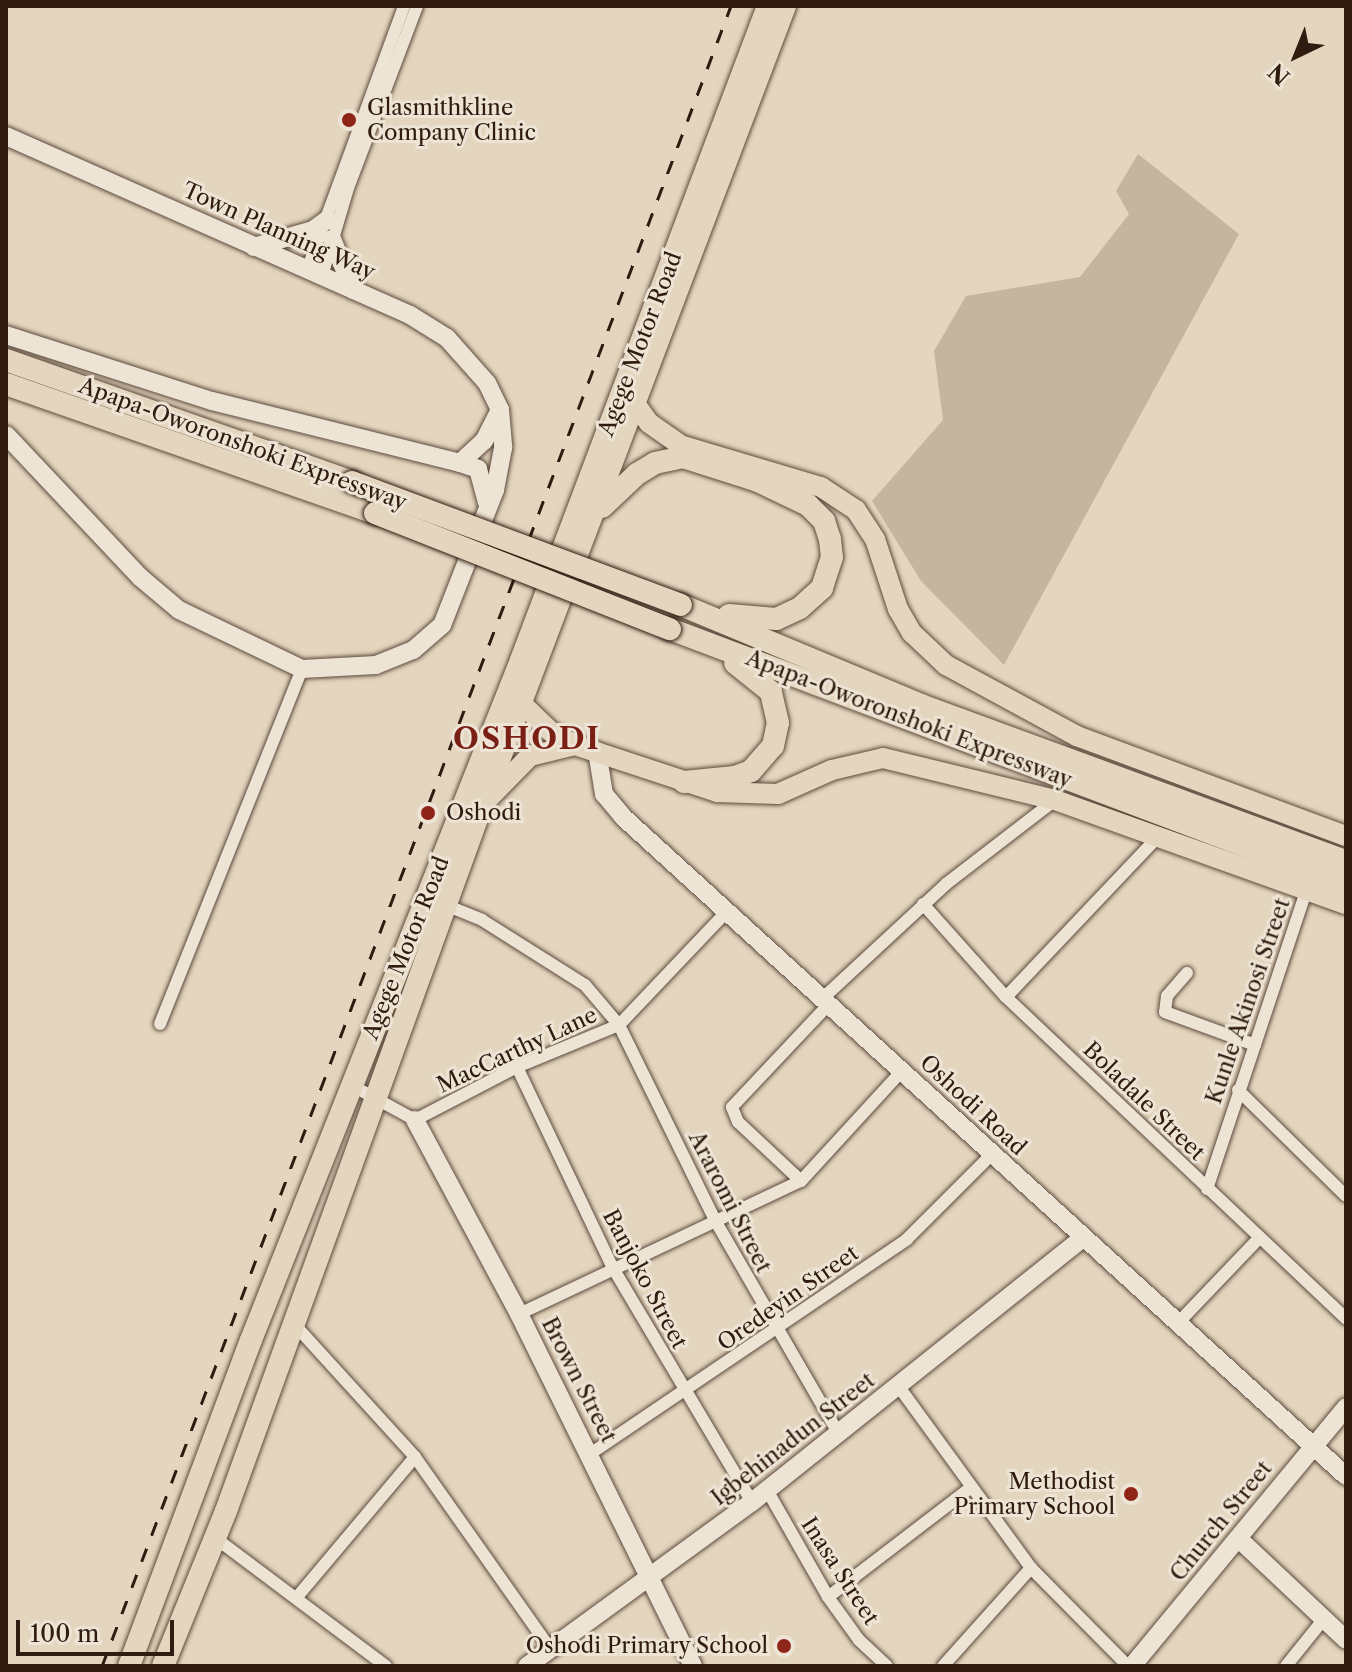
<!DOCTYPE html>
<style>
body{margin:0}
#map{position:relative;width:1352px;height:1672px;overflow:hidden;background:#e4d5be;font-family:"Libre Caslon Text",serif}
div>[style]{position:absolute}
.green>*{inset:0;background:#c5b5a0}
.roads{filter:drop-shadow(0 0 2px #5c4a3c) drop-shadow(0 0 2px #5c4a3c)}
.street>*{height:12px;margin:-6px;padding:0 6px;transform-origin:6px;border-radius:6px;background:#ede4d5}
.secondary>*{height:18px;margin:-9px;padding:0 9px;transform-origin:9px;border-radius:9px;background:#ede4d5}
.primary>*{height:20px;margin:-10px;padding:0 10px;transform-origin:10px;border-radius:10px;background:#e4d5be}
.highway>*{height:22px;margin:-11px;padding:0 11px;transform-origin:11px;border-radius:11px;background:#e4d5be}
.rail>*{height:3px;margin-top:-1.5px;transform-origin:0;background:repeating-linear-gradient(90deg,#2f1b10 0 14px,transparent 0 28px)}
.bridges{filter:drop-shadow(0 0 2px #2f1b10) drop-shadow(0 0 2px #2f1b10)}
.highway-bridge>*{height:22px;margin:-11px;padding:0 11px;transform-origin:11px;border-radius:11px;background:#e4d5be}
.dots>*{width:22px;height:22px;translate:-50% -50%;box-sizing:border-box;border:4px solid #ede4d5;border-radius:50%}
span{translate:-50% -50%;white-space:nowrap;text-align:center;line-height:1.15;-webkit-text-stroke:6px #ede4d5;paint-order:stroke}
.poi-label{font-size:22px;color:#2f1b10}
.left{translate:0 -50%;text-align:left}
.right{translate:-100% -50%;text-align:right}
.street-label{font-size:22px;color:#2f1b10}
.district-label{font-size:30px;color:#7a1f14;font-weight:700;letter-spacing:2px}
.frame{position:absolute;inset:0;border:8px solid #2f1b10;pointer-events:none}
.north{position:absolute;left:1256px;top:16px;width:80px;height:80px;-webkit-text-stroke:6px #ede4d5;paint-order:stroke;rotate:223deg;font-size:22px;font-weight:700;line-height:32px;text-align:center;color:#2f1b10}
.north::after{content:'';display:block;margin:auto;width:28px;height:36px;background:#2f1b10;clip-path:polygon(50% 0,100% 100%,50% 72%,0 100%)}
.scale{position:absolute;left:16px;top:1620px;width:158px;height:36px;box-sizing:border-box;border:4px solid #2f1b10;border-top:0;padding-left:10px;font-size:24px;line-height:28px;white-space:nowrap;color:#2f1b10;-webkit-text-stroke:6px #ede4d5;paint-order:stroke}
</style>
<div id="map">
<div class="green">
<div style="clip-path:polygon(1138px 154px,1239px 234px,1004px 665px,921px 581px,872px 501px,943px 420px,934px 351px,966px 296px,1080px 277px,1129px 214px,1116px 191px)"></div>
</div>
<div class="roads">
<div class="street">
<div style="left:307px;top:270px;width:281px;rotate:-69.8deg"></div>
<div style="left:322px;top:276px;width:92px;rotate:-73.5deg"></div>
<div style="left:348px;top:188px;width:195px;rotate:-69.2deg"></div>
<div style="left:923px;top:904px;width:125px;rotate:48.3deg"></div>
<div style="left:1006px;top:997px;width:468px;rotate:43.4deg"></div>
<div style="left:448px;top:906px;width:37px;rotate:22deg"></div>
<div style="left:482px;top:920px;width:122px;rotate:32.3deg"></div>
<div style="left:585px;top:985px;width:52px;rotate:49.6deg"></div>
<div style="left:619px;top:1025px;width:220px;rotate:63.8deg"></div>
<div style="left:716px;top:1222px;width:245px;rotate:59.9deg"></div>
<div style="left:1187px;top:973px;width:30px;rotate:131deg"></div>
<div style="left:1167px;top:996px;width:16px;rotate:97deg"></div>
<div style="left:1165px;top:1012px;width:96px;rotate:20.1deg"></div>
<div style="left:1006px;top:997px;width:222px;rotate:-46.5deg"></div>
<div style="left:823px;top:998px;width:168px;rotate:-42.8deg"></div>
<div style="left:946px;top:884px;width:138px;rotate:-37.6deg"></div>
<div style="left:160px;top:1024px;width:382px;rotate:-68.2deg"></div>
<div style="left:517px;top:1067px;width:223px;rotate:64.5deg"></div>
<div style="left:613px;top:1268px;width:272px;rotate:59.3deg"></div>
<div style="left:351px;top:1085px;width:73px;rotate:28.7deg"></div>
<div style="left:415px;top:1120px;width:115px;rotate:-27.5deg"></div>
<div style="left:517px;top:1067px;width:110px;rotate:-22.4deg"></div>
<div style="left:619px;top:1025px;width:158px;rotate:-46.5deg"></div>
<div style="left:1238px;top:1090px;width:151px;rotate:44.5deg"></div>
<div style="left:801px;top:1181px;width:86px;rotate:-136.9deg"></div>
<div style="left:738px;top:1122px;width:16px;rotate:-112deg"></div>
<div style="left:732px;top:1107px;width:141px;rotate:-46.7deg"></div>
<div style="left:1207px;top:1189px;width:319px;rotate:-71.6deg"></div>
<div style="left:519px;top:1314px;width:312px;rotate:-25.3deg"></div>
<div style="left:801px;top:1181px;width:148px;rotate:-47.5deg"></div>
<div style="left:294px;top:1324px;width:180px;rotate:47.7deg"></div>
<div style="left:415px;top:1457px;width:232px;rotate:54.8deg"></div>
<div style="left:1177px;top:1324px;width:120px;rotate:-46.3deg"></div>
<div style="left:899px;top:1387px;width:224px;rotate:53.9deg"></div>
<div style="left:1031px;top:1568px;width:138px;rotate:45.3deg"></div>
<div style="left:590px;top:1454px;width:383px;rotate:-34.1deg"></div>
<div style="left:907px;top:1239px;width:120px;rotate:-45deg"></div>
<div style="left:767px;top:1490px;width:123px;rotate:60.3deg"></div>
<div style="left:828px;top:1597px;width:53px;rotate:54.2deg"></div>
<div style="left:859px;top:1640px;width:38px;rotate:43deg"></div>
<div style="left:214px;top:1537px;width:215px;rotate:36.9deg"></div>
<div style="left:297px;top:1597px;width:183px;rotate:-49.9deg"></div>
<div style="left:828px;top:1597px;width:178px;rotate:-37.5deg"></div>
<div style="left:943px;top:1666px;width:132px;rotate:-48.1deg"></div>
<div style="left:1286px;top:1666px;width:59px;rotate:-51.2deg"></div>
</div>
<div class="secondary">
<div style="left:6px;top:136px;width:442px;rotate:23.9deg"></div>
<div style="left:410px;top:315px;width:44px;rotate:31.9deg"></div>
<div style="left:447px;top:338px;width:60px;rotate:48.4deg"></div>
<div style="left:487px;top:383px;width:30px;rotate:64deg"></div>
<div style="left:500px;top:410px;width:38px;rotate:85deg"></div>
<div style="left:503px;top:448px;width:43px;rotate:100.8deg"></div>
<div style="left:495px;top:490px;width:145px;rotate:111.4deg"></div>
<div style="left:442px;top:625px;width:38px;rotate:139deg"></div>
<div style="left:413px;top:650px;width:40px;rotate:158deg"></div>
<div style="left:376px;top:665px;width:74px;rotate:176.9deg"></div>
<div style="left:302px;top:669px;width:136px;rotate:-154.4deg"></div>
<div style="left:179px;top:610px;width:51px;rotate:-139.8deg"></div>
<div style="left:140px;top:577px;width:195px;rotate:-133.3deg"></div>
<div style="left:332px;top:239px;width:55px;rotate:67.6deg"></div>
<div style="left:254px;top:247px;width:61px;rotate:-16.1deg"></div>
<div style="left:313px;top:230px;width:17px;rotate:-36deg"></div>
<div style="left:6px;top:335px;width:216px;rotate:17.8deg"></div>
<div style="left:212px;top:401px;width:256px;rotate:14deg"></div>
<div style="left:460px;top:463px;width:33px;rotate:-43deg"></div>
<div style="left:484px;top:441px;width:35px;rotate:-63deg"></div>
<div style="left:460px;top:463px;width:19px;rotate:18deg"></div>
<div style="left:478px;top:469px;width:34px;rotate:75deg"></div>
<div style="left:597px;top:751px;width:44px;rotate:80.8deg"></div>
<div style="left:604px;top:794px;width:30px;rotate:50deg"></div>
<div style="left:623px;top:817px;width:978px;rotate:42.35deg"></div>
<div style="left:415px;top:1120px;width:220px;rotate:61.8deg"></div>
<div style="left:519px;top:1314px;width:393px;rotate:63.7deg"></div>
<div style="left:1239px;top:1539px;width:147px;rotate:43.3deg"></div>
<div style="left:527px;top:1666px;width:278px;rotate:-36.1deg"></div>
<div style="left:752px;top:1502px;width:422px;rotate:-38.6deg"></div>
<div style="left:1132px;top:1666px;width:336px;rotate:-50.4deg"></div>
</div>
<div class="primary">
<div style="left:636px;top:405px;width:22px;rotate:54deg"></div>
<div style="left:649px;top:423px;width:38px;rotate:35deg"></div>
<div style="left:680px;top:445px;width:147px;rotate:16.6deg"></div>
<div style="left:821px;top:487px;width:42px;rotate:33.3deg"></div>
<div style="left:856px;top:510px;width:35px;rotate:57deg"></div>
<div style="left:875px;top:539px;width:74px;rotate:71.8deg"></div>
<div style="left:898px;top:609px;width:28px;rotate:60deg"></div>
<div style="left:912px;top:633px;width:47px;rotate:43.3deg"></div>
<div style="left:946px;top:665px;width:149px;rotate:28.5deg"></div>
<div style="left:1077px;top:736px;width:287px;rotate:20.4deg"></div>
<div style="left:522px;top:704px;width:40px;rotate:44deg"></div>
<div style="left:551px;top:732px;width:27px;rotate:28deg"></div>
<div style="left:575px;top:745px;width:150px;rotate:18.3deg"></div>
<div style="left:717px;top:792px;width:61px;rotate:1.9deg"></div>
<div style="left:778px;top:794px;width:59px;rotate:-24deg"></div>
<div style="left:832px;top:770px;width:52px;rotate:-13.2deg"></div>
<div style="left:883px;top:758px;width:177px;rotate:13.7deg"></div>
<div style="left:1055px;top:800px;width:309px;rotate:19.7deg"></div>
<div style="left:485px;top:802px;width:64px;rotate:-45.6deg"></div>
<div style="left:530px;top:756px;width:46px;rotate:-13.7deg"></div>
</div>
<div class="highway">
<div style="left:6px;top:360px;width:367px;rotate:19.4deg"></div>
<div style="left:6px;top:384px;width:391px;rotate:19.3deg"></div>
<div style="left:602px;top:507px;width:48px;rotate:-43.3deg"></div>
<div style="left:637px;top:474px;width:21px;rotate:-31deg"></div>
<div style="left:655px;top:463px;width:29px;rotate:-12deg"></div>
<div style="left:683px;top:457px;width:79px;rotate:17.7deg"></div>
<div style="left:758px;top:481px;width:55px;rotate:25.6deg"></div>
<div style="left:808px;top:505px;width:23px;rotate:45deg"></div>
<div style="left:824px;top:521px;width:19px;rotate:72deg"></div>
<div style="left:830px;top:539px;width:18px;rotate:84deg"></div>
<div style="left:832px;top:557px;width:33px;rotate:108deg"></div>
<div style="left:822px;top:588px;width:30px;rotate:138deg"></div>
<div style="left:800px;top:608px;width:26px;rotate:155deg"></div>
<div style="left:776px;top:619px;width:47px;rotate:-175.1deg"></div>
<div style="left:681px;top:605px;width:260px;rotate:22.6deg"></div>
<div style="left:921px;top:705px;width:453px;rotate:20.2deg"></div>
<div style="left:670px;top:629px;width:722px;rotate:20.67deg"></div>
<div style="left:684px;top:782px;width:51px;rotate:-5.6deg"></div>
<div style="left:735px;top:777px;width:17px;rotate:-21deg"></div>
<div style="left:751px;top:771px;width:33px;rotate:-49deg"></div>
<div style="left:773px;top:746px;width:24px;rotate:-78deg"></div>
<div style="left:778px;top:723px;width:32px;rotate:-103deg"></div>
<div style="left:771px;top:692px;width:46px;rotate:-141.1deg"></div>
<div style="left:129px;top:1666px;width:348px;rotate:-69.5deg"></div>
<div style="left:251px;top:1340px;width:732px;rotate:-68.34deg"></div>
<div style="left:521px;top:660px;width:699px;rotate:-69.31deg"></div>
<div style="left:163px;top:1666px;width:167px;rotate:-67.9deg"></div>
<div style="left:226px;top:1511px;width:751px;rotate:-70.07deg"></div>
<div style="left:482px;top:805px;width:855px;rotate:-69.23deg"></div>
</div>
</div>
<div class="rail">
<div style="left:102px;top:1666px;width:1775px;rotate:-69.25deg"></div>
</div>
<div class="bridges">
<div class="highway-bridge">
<div style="left:352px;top:482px;width:351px;rotate:20.5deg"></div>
<div style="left:375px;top:513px;width:317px;rotate:21.5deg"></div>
</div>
</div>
<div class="dots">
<div style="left:349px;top:120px;background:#8f2418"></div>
<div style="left:428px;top:813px;background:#8f2418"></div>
<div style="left:1131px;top:1494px;background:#8f2418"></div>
<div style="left:784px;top:1646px;background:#8f2418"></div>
</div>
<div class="poi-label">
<span class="left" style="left:367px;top:120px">Glasmithkline<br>Company Clinic</span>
<span class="left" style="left:446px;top:813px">Oshodi</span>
<span class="right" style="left:1115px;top:1494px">Methodist<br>Primary School</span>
<span class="right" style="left:768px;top:1646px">Oshodi Primary School</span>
</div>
<div class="street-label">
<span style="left:279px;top:231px;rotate:24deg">Town Planning Way</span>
<span style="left:640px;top:344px;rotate:-69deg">Agege Motor Road</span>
<span style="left:243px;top:444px;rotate:20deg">Apapa-Oworonshoki Expressway</span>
<span style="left:909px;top:719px;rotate:21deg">Apapa-Oworonshoki Expressway</span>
<span style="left:406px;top:948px;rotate:-68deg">Agege Motor Road</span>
<span style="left:1248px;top:1001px;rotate:-71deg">Kunle Akinosi Street</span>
<span style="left:517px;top:1050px;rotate:-25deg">MacCarthy Lane</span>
<span style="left:1144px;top:1101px;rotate:44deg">Boladale Street</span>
<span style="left:973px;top:1105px;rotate:43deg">Oshodi Road</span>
<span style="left:730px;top:1202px;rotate:63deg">Araromi Street</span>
<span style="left:645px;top:1279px;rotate:62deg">Banjoko Street</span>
<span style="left:788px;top:1298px;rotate:-35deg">Oredeyin Street</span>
<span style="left:579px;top:1380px;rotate:63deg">Brown Street</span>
<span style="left:793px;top:1439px;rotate:-38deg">Igbehinadun Street</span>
<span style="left:1221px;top:1521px;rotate:-51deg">Church Street</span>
<span style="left:840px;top:1571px;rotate:57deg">Inasa Street</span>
</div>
<div class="district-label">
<span style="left:527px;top:739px">OSHODI</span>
</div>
<div class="frame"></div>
<div class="north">N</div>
<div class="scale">100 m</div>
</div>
